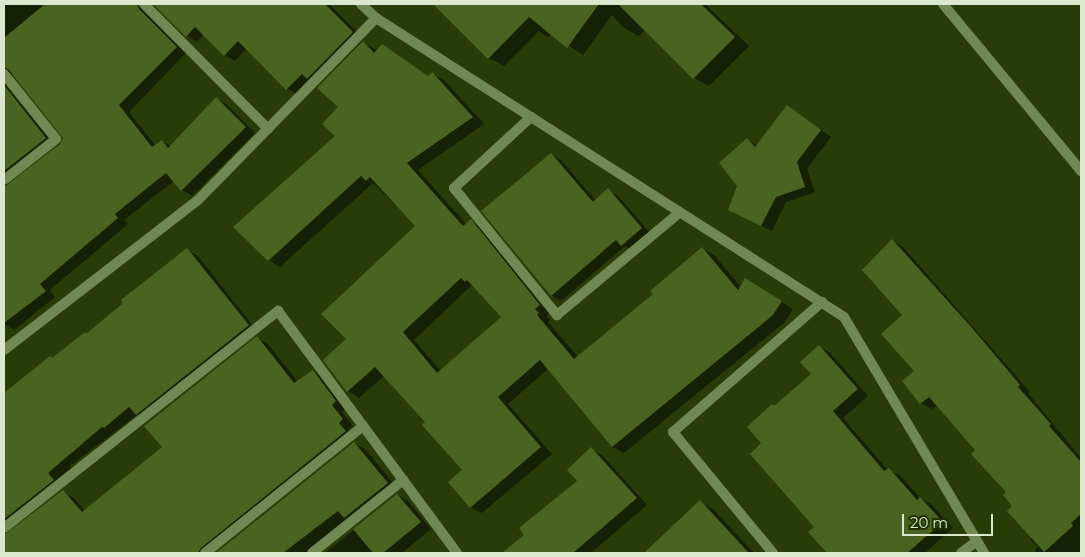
<!DOCTYPE html>
<style>
body{margin:0}
#map{position:relative;width:1085px;height:557px;overflow:hidden;background:#293c08;font-family:Montserrat,sans-serif}
div>[style]{position:absolute}
.shadow>*{inset:0;background:#0007}
.building>*{inset:0;background:#496420}
.street>*{height:10px;margin:-5px;padding:0 5px;transform-origin:5px;border-radius:5px;background:#708852}
span{translate:-50% -50%;white-space:nowrap;text-align:center;line-height:1.15;-webkit-text-stroke:4px #203200;paint-order:stroke}
.frame{position:absolute;inset:0;border:5px solid #dbe8cd;pointer-events:none}
.scale{position:absolute;left:902px;top:514px;width:91px;height:22px;box-sizing:border-box;border:2px solid #dbe8cd;border-top:0;padding-left:6px;font-size:15px;line-height:18px;white-space:nowrap;color:#dbe8cd;-webkit-text-stroke:4px #203200;paint-order:stroke}
</style>
<div id="map">
<div class="shadow">
<div style="clip-path:polygon(evenodd,4px 4px,329px 4px,363px 38px,298px 94px,287px 89px,247px 48px,235px 61px,225px 55px,204px 34px,197px 42px,187px 36px,156px 4px,150px 4px,186px 53px,129px 112px,156px 146px,162px 141px,171px 146px,216px 98px,226px 104px,255px 133px,192px 196px,182px 190px,174px 181px,124px 220px,128px 224px,50px 290px,55px 297px,14px 330px,4px 324px,4px 4px,14px 73px,64px 138px,61px 145px,9px 186px,10px 180px,56px 144px,8px 77px,14px 73px)"></div>
<div style="clip-path:polygon(453px 4px,705px 4px,749px 46px,709px 86px,694px 78px,646px 30px,638px 36px,623px 27px,612px 15px,583px 55px,552px 34px,548px 37px,539px 31px,504px 66px,489px 58px,444px 13px)"></div>
<div style="clip-path:polygon(evenodd,363px 43px,429px 77px,432px 74px,444px 80px,484px 124px,418px 170px,466px 224px,471px 221px,482px 228px,551px 312px,546px 316px,550px 320px,548px 322px,578px 357px,655px 294px,702px 248px,714px 255px,741px 287px,757px 287px,793px 309px,785px 322px,624px 453px,612px 447px,548px 369px,508px 404px,552px 454px,482px 513px,470px 507px,464px 470px,427px 422px,385px 375px,359px 398px,348px 391px,348px 339px,417px 226px,373px 183px,280px 267px,268px 260px,337px 136px,340px 107px,363px 43px,472px 285px,502px 317px,441px 371px,414px 340px,472px 285px)"></div>
<div style="clip-path:polygon(787px 106px,831px 137px,807px 169px,815px 192px,786px 202px,772px 231px,739px 215px,738px 186px,747px 139px,758px 146px)"></div>
<div style="clip-path:polygon(551px 155px,562px 161px,596px 201px,608px 190px,618px 196px,651px 234px,632px 251px,625px 246px,561px 301px,551px 295px)"></div>
<div style="clip-path:polygon(892px 240px,903px 247px,1030px 392px,1028px 393px,1081px 458px,1081px 553px,1037px 553px,1035px 550px,1038px 547px,1030px 539px,1033px 537px,1008px 492px,977px 450px,938px 405px,932px 409px,921px 403px,904px 316px)"></div>
<div style="clip-path:polygon(187px 250px,198px 256px,258px 332px,147px 420px,137px 415px,70px 466px,72px 469px,10px 528px,7px 536px,63px 492px,74px 498px,85px 511px,164px 448px,257px 338px,268px 344px,298px 382px,313px 371px,324px 377px,346px 408px,342px 412px,353px 426px,349px 429px,355px 438px,212px 553px,4px 553px,4px 394px,50px 358px,53px 359px,87px 335px)"></div>
<div style="clip-path:polygon(819px 346px,830px 353px,868px 396px,843px 418px,888px 470px,900px 475px,920px 498px,931px 504px,953px 528px,925px 553px,828px 553px,810px 532px,816px 527px,763px 443px,775px 407px,813px 374px)"></div>
<div style="clip-path:polygon(354px 443px,365px 449px,398px 489px,319px 553px,218px 553px)"></div>
<div style="clip-path:polygon(591px 449px,602px 455px,647px 505px,591px 553px,504px 553px,526px 535px,579px 481px)"></div>
<div style="clip-path:polygon(397px 495px,408px 501px,431px 529px,402px 553px,325px 553px)"></div>
<div style="clip-path:polygon(700px 502px,713px 509px,754px 553px,646px 553px)"></div>
</div>
<div class="building">
<div style="clip-path:polygon(45px 4px,137px 4px,139px 9px,177px 47px,119px 105px,152px 147px,162px 140px,168px 148px,216px 97px,246px 127px,181px 191px,166px 173px,115px 214px,118px 218px,40px 284px,46px 291px,4px 323px,4px 187px,60px 144px,63px 138px,9px 70px,4px 67px,4px 38px)"></div>
<div style="clip-path:polygon(153px 4px,325px 4px,353px 32px,307px 79px,302px 74px,286px 90px,238px 41px,224px 56px,195px 27px,186px 37px)"></div>
<div style="clip-path:polygon(433px 4px,599px 4px,567px 48px,529px 17px,488px 59px)"></div>
<div style="clip-path:polygon(618px 4px,701px 4px,735px 37px,693px 79px)"></div>
<div style="clip-path:polygon(evenodd,363px 41px,374px 53px,382px 44px,428px 76px,432px 72px,473px 117px,407px 163px,463px 226px,471px 219px,540px 305px,535px 309px,539px 313px,537px 315px,574px 359px,653px 294px,650px 291px,702px 247px,738px 290px,745px 278px,782px 301px,773px 315px,612px 447px,540px 360px,498px 397px,541px 447px,470px 508px,448px 482px,462px 470px,422px 425px,425px 422px,375px 367px,347px 392px,323px 360px,346px 339px,321px 314px,415px 226px,370px 177px,366px 181px,361px 176px,268px 261px,233px 227px,335px 136px,322px 124px,338px 107px,317px 88px,363px 41px,461px 278px,465px 282px,467px 280px,501px 317px,437px 373px,403px 332px,461px 278px)"></div>
<div style="clip-path:polygon(4px 85px,46px 138px,4px 171px)"></div>
<div style="clip-path:polygon(787px 105px,821px 130px,797px 162px,805px 187px,776px 197px,761px 226px,728px 210px,737px 186px,719px 163px,747px 138px,755px 147px)"></div>
<div style="clip-path:polygon(551px 153px,593px 202px,608px 188px,642px 228px,621px 246px,616px 240px,551px 296px,481px 211px)"></div>
<div style="clip-path:polygon(892px 239px,973px 329px,1020px 385px,1018px 387px,1051px 424px,1049px 426px,1081px 462px,1081px 514px,1071px 523px,1073px 526px,1044px 552px,1007px 511px,1012px 506px,1003px 495px,1006px 492px,971px 454px,975px 450px,929px 397px,920px 404px,902px 381px,914px 371px,881px 334px,902px 315px,862px 270px)"></div>
<div style="clip-path:polygon(187px 248px,249px 325px,136px 415px,129px 407px,104px 428px,102px 427px,48px 473px,54px 480px,4px 519px,4px 393px,50px 356px,52px 358px,85px 332px,86px 334px,123px 303px,121px 300px)"></div>
<div style="clip-path:polygon(257px 336px,294px 383px,313px 370px,336px 401px,332px 405px,343px 419px,339px 423px,346px 431px,201px 548px,198px 553px,4px 553px,4px 535px,63px 490px,82px 512px,162px 447px,144px 426px)"></div>
<div style="clip-path:polygon(819px 345px,858px 389px,833px 411px,884px 471px,889px 468px,917px 500px,920px 497px,943px 522px,907px 553px,827px 553px,808px 532px,814px 527px,750px 454px,761px 443px,747px 427px,772px 404px,774px 406px,811px 374px,800px 362px)"></div>
<div style="clip-path:polygon(354px 442px,388px 483px,344px 518px,338px 511px,283px 553px,216px 553px)"></div>
<div style="clip-path:polygon(591px 447px,637px 498px,573px 553px,502px 553px,524px 535px,519px 528px,577px 481px,567px 470px)"></div>
<div style="clip-path:polygon(397px 494px,421px 522px,383px 553px,373px 553px,353px 529px)"></div>
<div style="clip-path:polygon(700px 500px,749px 553px,644px 553px)"></div>
</div>
<div class="street">
<div style="left:144px;top:4px;width:176px;rotate:45.2deg"></div>
<div style="left:361px;top:4px;width:21px;rotate:43deg"></div>
<div style="left:376px;top:18px;width:555px;rotate:32.57deg"></div>
<div style="left:844px;top:317px;width:274px;rotate:59.3deg"></div>
<div style="left:943px;top:4px;width:217px;rotate:50.4deg"></div>
<div style="left:4px;top:74px;width:83px;rotate:51.3deg"></div>
<div style="left:56px;top:139px;width:66px;rotate:141.7deg"></div>
<div style="left:531px;top:117px;width:105px;rotate:137.3deg"></div>
<div style="left:454px;top:188px;width:164px;rotate:51deg"></div>
<div style="left:557px;top:315px;width:160px;rotate:-39.9deg"></div>
<div style="left:4px;top:350px;width:244px;rotate:-37.7deg"></div>
<div style="left:197px;top:201px;width:256px;rotate:-45.6deg"></div>
<div style="left:4px;top:528px;width:350px;rotate:-38.4deg"></div>
<div style="left:278px;top:311px;width:301px;rotate:53.5deg"></div>
<div style="left:205px;top:553px;width:203px;rotate:-38.8deg"></div>
<div style="left:312px;top:553px;width:117px;rotate:-38.7deg"></div>
<div style="left:773px;top:553px;width:157px;rotate:-129.6deg"></div>
<div style="left:673px;top:432px;width:198px;rotate:-41.1deg"></div>
<div style="left:961px;top:553px;width:20px;rotate:-37deg"></div>
</div>
<div class="frame"></div>
<div class="scale">20 m</div>
</div>
